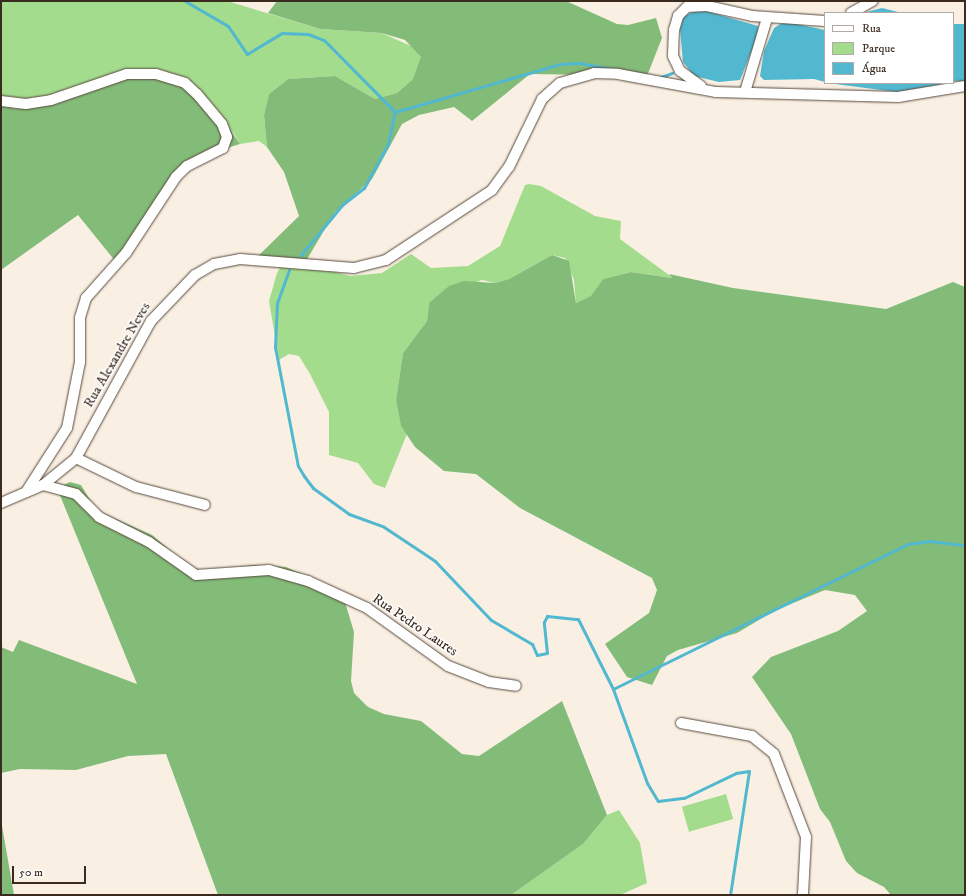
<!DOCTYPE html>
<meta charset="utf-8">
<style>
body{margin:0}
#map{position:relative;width:966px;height:896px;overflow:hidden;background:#f9f0e3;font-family:"IM FELL DW Pica",serif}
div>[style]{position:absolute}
.green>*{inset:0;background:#a4dc8e;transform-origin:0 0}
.forest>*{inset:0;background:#83bc79}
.water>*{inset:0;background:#51b8d0;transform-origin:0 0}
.stream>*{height:3px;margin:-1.5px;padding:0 1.5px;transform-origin:1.5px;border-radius:1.5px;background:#51b8d0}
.roads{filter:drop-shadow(0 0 1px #58483c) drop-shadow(0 0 1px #58483c)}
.minor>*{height:10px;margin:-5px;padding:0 5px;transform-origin:5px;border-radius:5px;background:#fff}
span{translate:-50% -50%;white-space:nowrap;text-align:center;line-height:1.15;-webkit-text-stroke:3px #fff;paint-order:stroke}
.street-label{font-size:14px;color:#3b2a1e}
.frame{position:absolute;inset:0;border:2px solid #3b2a1e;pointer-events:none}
.legend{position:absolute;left:824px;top:12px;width:130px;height:72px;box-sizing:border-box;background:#fff;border:1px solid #b1aaa5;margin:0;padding:5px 7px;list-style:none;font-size:12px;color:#3b2a1e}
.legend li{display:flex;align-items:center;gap:8px;height:20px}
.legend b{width:20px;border:1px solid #b1aaa5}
.scale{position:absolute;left:12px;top:866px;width:74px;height:18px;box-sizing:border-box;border:2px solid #3b2a1e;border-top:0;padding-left:5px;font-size:12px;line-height:14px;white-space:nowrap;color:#3b2a1e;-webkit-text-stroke:3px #fff;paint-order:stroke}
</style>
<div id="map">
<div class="green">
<div style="clip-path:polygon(1px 1px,227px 1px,320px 29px,382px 33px,413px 47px,421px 57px,421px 65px,413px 79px,397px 93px,375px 99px,335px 76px,288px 79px,269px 94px,264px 115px,267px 147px,259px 141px,240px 144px,233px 132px,114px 81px,56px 104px,16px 109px,1px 105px)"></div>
<div style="clip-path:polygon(529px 184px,541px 186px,595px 216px,621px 221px,620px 239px,673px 278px,631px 272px,603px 279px,592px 296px,576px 303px,574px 280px,565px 258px,552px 255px,509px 279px,495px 283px,482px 280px,439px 296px,429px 303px,427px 321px,403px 353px,396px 400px,401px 425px,407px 434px,385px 488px,374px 484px,358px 463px,329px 455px,329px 412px,310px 374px,299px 356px,289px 354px,279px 360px,269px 301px,277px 273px,286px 258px,350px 276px,382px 273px,411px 254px,431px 268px,468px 266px,500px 246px,525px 185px)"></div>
<div style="left:726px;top:794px;width:26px;height:46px;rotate:74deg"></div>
<div style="clip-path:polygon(619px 810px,640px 843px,647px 883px,620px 895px,511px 895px,583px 844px,607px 815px)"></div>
</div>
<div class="forest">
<div style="clip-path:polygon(277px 1px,566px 1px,617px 24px,628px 25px,656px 18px,662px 38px,647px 76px,638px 83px,600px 75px,530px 74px,472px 121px,454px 107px,419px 115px,402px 124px,372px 179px,335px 212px,306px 261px,286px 258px,280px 268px,253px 261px,299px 216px,284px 172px,267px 147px,264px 115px,269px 94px,288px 79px,335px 76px,375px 99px,397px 93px,413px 79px,421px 57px,405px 40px,382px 33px,320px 29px,268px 13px)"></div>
<div style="clip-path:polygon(137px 76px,175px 79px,215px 108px,240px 144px,214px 152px,187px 170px,116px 262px,78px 215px,1px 270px,1px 105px,16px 109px,56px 104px,114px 81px)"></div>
<div style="clip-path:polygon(552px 255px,569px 261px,576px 303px,591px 296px,603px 279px,631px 272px,672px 278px,669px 274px,733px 288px,886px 309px,953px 282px,965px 287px,965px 895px,891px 895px,884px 887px,857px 873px,846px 861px,830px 822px,820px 809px,791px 734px,752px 677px,771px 657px,838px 631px,867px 611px,855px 595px,825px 590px,776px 610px,737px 633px,678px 650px,667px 656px,652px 685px,627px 677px,605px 644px,649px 613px,657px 590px,652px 578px,520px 508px,476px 474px,444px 471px,415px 447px,401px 426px,396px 400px,403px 353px,427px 321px,429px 303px,449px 286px,464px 281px,495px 283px,509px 279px)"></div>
<div style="clip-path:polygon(70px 482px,81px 485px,96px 510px,152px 535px,186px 564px,202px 571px,254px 565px,286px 567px,342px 592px,354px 632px,351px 681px,354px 693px,368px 707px,384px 714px,421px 721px,462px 754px,479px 756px,562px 701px,607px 815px,583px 844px,511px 895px,218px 895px,166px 754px,128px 756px,76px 770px,20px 769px,1px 773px,1px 647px,13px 652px,19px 640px,137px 684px,57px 488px)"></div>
<div style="clip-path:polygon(1px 820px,14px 895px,1px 895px)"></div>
</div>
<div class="water">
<div style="clip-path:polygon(882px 8px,898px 12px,914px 13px,862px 13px)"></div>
<div style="clip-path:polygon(699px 9px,758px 26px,757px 38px,740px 80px,719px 82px,694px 76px,683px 62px,680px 29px,684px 16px)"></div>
<div style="clip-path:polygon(792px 23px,825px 30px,825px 82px,814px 79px,764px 80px,760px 76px,764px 51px,774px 28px,782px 23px)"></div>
<div style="left:953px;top:24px;width:12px;height:57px"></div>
<div style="clip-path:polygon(827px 83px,949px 83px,897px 92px)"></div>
</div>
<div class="stream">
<div style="left:185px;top:1px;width:50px;rotate:30.2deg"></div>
<div style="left:228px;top:26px;width:34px;rotate:56deg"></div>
<div style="left:247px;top:54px;width:41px;rotate:-31deg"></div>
<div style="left:282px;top:33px;width:26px;rotate:2deg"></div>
<div style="left:308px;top:34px;width:17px;rotate:21deg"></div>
<div style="left:324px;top:40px;width:101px;rotate:45.4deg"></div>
<div style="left:661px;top:77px;width:12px;rotate:-20deg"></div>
<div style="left:395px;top:112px;width:172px;rotate:-16.2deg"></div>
<div style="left:560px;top:64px;width:20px;rotate:-3deg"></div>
<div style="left:580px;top:63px;width:33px;rotate:11deg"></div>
<div style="left:301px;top:255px;width:65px;rotate:-50.6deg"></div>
<div style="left:342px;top:205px;width:28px;rotate:-38deg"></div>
<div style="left:364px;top:188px;width:50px;rotate:-61.4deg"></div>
<div style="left:388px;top:144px;width:33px;rotate:-78deg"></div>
<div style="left:289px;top:270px;width:35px;rotate:110deg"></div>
<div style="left:277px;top:303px;width:44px;rotate:92.6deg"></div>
<div style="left:275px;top:347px;width:121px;rotate:79.1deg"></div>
<div style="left:298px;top:466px;width:12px;rotate:59deg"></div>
<div style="left:304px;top:476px;width:15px;rotate:53deg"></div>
<div style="left:313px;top:488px;width:44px;rotate:35.8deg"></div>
<div style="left:349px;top:514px;width:37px;rotate:20deg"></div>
<div style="left:384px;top:527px;width:61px;rotate:33.7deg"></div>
<div style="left:435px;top:561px;width:81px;rotate:46.5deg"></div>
<div style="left:491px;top:620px;width:48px;rotate:30.3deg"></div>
<div style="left:532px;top:644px;width:12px;rotate:66deg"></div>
<div style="left:537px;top:655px;width:10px;rotate:-11deg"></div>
<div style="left:547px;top:653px;width:31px;rotate:-96deg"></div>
<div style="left:544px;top:622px;width:7px;rotate:-63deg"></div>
<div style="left:547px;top:616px;width:31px;rotate:6deg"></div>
<div style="left:578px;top:619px;width:78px;rotate:63.4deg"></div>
<div style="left:613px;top:689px;width:100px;rotate:70.1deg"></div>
<div style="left:647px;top:783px;width:21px;rotate:59deg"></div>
<div style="left:658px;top:801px;width:26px;rotate:-7deg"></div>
<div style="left:684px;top:798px;width:58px;rotate:-25.7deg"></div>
<div style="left:736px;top:773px;width:13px;rotate:-9deg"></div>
<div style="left:749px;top:771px;width:125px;rotate:98.7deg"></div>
<div style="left:613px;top:689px;width:329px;rotate:-26.2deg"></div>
<div style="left:908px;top:544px;width:22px;rotate:-8deg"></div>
<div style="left:930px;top:541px;width:35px;rotate:7deg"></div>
</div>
<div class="roads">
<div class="minor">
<div style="left:851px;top:13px;width:25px;rotate:-29deg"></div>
<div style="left:701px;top:86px;width:26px;rotate:-144deg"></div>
<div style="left:680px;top:71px;width:17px;rotate:-115deg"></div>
<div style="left:673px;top:56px;width:26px;rotate:-88deg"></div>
<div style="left:674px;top:30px;width:15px;rotate:-74deg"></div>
<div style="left:678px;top:16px;width:13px;rotate:-45deg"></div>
<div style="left:687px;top:7px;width:20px;rotate:-3deg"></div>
<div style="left:707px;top:6px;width:46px;rotate:12.5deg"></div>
<div style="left:752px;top:16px;width:73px;rotate:3.9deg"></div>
<div style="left:745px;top:92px;width:77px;rotate:-73.4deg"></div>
<div style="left:1px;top:101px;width:25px;rotate:7deg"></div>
<div style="left:26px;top:104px;width:25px;rotate:-9deg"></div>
<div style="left:51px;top:100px;width:80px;rotate:-18.9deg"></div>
<div style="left:127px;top:74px;width:29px"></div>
<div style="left:156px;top:74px;width:30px;rotate:17deg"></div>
<div style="left:185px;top:83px;width:16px;rotate:43deg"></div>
<div style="left:197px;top:94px;width:39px;rotate:50deg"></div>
<div style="left:222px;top:124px;width:14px;rotate:69deg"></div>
<div style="left:227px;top:137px;width:12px;rotate:110deg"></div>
<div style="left:223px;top:148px;width:40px;rotate:153.4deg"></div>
<div style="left:187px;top:166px;width:16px;rotate:135deg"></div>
<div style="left:176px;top:177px;width:91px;rotate:123.3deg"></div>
<div style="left:126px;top:253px;width:60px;rotate:131.6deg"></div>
<div style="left:86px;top:298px;width:21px;rotate:107deg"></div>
<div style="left:80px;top:318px;width:44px;rotate:90deg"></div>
<div style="left:80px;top:362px;width:67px;rotate:101.1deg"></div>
<div style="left:67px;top:428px;width:76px;rotate:122.6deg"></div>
<div style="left:76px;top:458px;width:67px;rotate:25.8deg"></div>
<div style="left:136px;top:487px;width:71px;rotate:14.6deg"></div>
<div style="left:43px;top:485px;width:34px;rotate:15deg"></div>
<div style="left:76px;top:494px;width:33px;rotate:45deg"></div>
<div style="left:99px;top:517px;width:56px;rotate:26.6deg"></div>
<div style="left:149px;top:542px;width:57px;rotate:35.1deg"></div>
<div style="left:196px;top:575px;width:73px;rotate:-3.9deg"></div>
<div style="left:269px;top:570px;width:41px;rotate:15.8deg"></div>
<div style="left:308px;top:581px;width:65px;rotate:24.6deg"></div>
<div style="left:367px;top:608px;width:100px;rotate:35.6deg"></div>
<div style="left:448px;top:666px;width:44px;rotate:21.3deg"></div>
<div style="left:489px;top:682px;width:27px;rotate:8deg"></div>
<div style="left:1px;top:503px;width:46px;rotate:-23.2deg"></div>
<div style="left:43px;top:485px;width:43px;rotate:-39.3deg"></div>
<div style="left:76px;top:458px;width:156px;rotate:-61.3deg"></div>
<div style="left:151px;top:321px;width:64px;rotate:-46.3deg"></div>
<div style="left:195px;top:275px;width:22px;rotate:-30deg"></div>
<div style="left:214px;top:264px;width:26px;rotate:-11deg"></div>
<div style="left:240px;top:259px;width:114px;rotate:4.5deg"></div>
<div style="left:354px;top:268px;width:33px;rotate:-14deg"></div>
<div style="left:386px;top:260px;width:127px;rotate:-33.4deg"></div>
<div style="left:492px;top:190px;width:29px;rotate:-54deg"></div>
<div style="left:509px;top:167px;width:76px;rotate:-64.1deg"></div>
<div style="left:542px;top:99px;width:24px;rotate:-42deg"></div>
<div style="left:560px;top:83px;width:35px;rotate:-16deg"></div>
<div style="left:594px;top:73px;width:24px;rotate:2deg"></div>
<div style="left:618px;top:74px;width:100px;rotate:10.4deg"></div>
<div style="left:716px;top:92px;width:182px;rotate:1.6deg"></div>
<div style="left:898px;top:97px;width:68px;rotate:-9.3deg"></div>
<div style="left:681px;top:723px;width:72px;rotate:10.4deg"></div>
<div style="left:752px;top:736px;width:28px;rotate:39deg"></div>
<div style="left:774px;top:754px;width:89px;rotate:68.9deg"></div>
<div style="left:806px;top:837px;width:58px;rotate:93deg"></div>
</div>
</div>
<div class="street-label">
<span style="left:117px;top:355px;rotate:-60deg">Rua Alexandre Neves</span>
<span style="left:415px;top:625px;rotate:34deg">Rua Pedro Laures</span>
</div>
<div class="frame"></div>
<ul class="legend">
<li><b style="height:5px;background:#fff"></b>Rua</li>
<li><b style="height:11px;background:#a4dc8e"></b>Parque</li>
<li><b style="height:11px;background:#51b8d0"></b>Água</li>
</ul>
<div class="scale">50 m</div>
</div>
